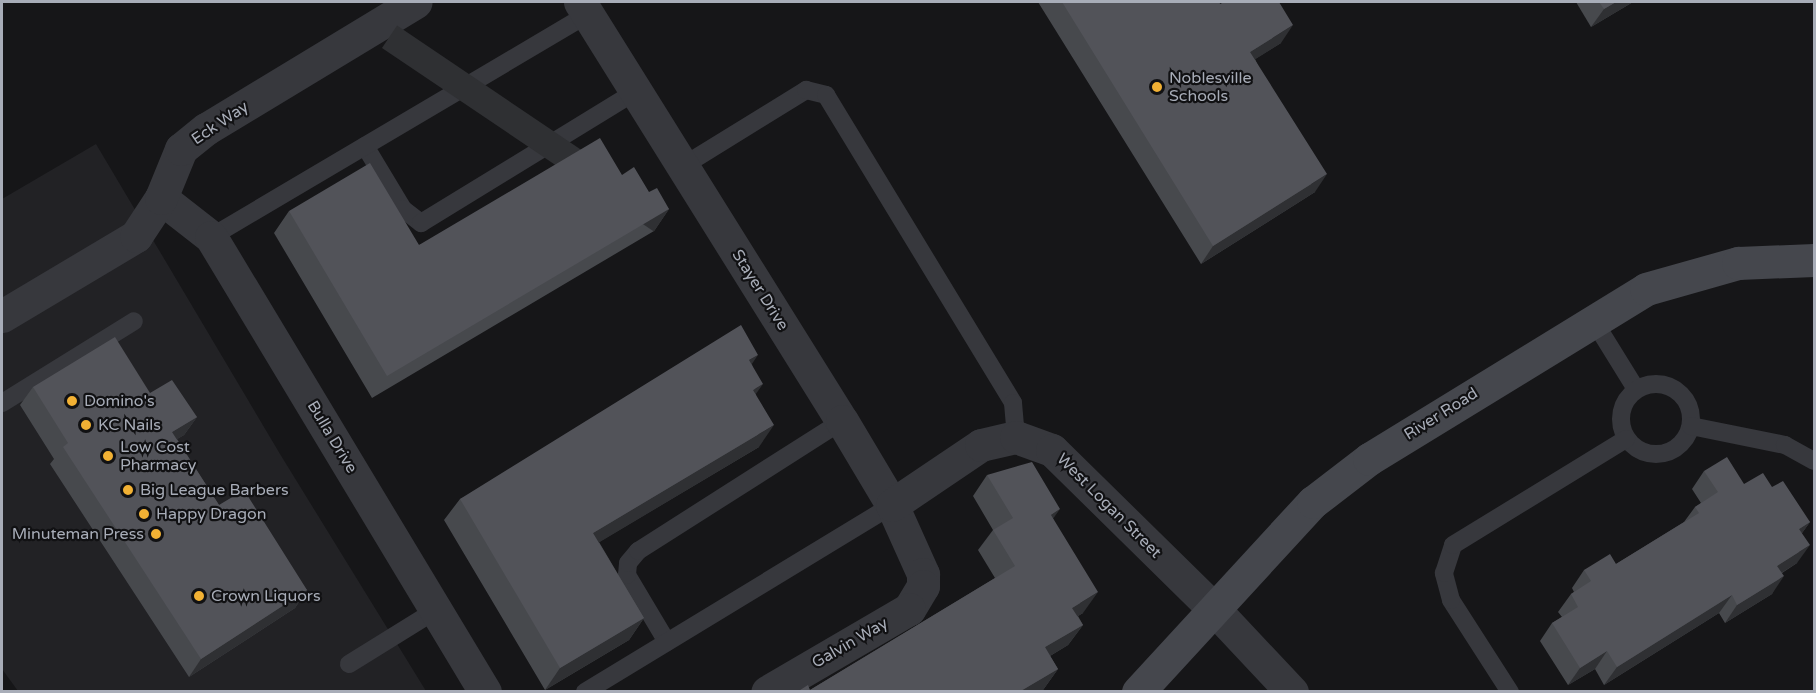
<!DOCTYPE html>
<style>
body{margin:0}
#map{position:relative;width:1816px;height:693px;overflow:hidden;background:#161618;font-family:"Varela Round",sans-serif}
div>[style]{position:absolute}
.built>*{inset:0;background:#222225}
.service>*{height:18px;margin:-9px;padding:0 9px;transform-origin:9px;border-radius:9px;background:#37383d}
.service>.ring{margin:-9px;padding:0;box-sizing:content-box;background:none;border:18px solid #37383d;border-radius:50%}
.minor>*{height:33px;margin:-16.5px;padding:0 16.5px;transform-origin:16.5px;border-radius:16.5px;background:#37383d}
.tertiary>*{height:33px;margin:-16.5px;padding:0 16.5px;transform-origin:16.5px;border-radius:16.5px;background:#37383d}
.secondary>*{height:33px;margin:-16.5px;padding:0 16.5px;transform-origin:16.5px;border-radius:16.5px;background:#45474d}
.wall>*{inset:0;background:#47494d}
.shaded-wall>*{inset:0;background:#2f3033;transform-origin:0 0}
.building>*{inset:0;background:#525359}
.dots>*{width:16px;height:16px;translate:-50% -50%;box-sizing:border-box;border:3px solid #111113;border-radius:50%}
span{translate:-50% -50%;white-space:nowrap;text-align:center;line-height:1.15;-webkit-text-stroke:4.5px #111113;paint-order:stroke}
.poi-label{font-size:16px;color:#a8adb8}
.left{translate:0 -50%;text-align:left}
.right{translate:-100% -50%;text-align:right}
.street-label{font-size:16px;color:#a8adb8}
.frame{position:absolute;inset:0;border:3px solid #a8adb8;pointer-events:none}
</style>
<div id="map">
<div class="built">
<div style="clip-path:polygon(96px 144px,280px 454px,426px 691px,18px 691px,2px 669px,2px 199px)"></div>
</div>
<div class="service">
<div style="left:365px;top:146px;width:74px;rotate:58.9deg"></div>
<div style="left:403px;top:209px;width:23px;rotate:38deg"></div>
<div style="left:421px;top:223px;width:252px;rotate:-31.5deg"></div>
<div style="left:683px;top:166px;width:145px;rotate:-31.7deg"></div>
<div style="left:806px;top:90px;width:21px;rotate:14deg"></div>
<div style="left:826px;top:95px;width:360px;rotate:58.7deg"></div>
<div style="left:1013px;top:403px;width:34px;rotate:85deg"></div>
<div style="left:211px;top:237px;width:438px;rotate:-30.6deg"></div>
<div style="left:1592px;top:318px;width:84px;rotate:58.2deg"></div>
<div class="ring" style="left:1621px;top:384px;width:52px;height:52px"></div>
<div style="left:2px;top:403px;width:155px;rotate:-31.8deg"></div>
<div style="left:1691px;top:426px;width:96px;rotate:11.4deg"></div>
<div style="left:1785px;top:445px;width:33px;rotate:29deg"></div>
<div style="left:667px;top:642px;width:78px;rotate:-120.8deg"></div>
<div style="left:627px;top:575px;width:12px;rotate:-85deg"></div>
<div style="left:628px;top:563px;width:16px;rotate:-50deg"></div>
<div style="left:638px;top:551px;width:242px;rotate:-32.5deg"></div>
<div style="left:349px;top:664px;width:102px;rotate:-31.8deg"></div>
<div style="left:585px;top:692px;width:359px;rotate:-31.3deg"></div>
<div style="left:1510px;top:692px;width:109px;rotate:-122.7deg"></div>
<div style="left:1451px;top:600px;width:28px;rotate:-105deg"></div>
<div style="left:1444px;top:573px;width:29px;rotate:-72deg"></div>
<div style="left:1453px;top:545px;width:203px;rotate:-31.5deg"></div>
</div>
<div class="minor">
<div style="left:580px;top:2px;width:494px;rotate:58deg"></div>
<div style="left:842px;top:421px;width:98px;rotate:59.2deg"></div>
<div style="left:892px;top:505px;width:76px;rotate:65.8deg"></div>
<div style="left:923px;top:574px;width:12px;rotate:90deg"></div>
<div style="left:923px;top:586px;width:27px;rotate:121deg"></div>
<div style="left:909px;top:609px;width:164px;rotate:149.7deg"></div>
<div style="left:161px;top:198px;width:63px;rotate:38deg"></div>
<div style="left:211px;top:237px;width:531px;rotate:58.94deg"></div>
<div style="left:2px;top:316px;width:156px;rotate:-30.8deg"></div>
<div style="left:136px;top:236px;width:45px;rotate:-56.7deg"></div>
<div style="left:161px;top:198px;width:53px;rotate:-67.8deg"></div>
<div style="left:181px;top:149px;width:32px;rotate:-39deg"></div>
<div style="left:206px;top:129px;width:245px;rotate:-31.2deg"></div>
<div style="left:892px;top:505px;width:107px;rotate:-34deg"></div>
<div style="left:981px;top:445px;width:36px;rotate:-13deg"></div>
<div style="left:1016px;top:437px;width:38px;rotate:20deg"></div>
<div style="left:1052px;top:450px;width:227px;rotate:44.5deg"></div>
</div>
<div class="tertiary">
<div style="left:1214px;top:609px;width:114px;rotate:46.8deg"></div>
</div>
<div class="secondary">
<div style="left:1138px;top:692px;width:258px;rotate:-47.4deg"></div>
<div style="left:1313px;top:502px;width:71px;rotate:-37.5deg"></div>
<div style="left:1369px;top:459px;width:325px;rotate:-31.5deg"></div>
<div style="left:1646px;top:289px;width:96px;rotate:-15.8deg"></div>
<div style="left:1738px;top:263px;width:76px;rotate:-2.3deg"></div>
</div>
<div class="wall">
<div style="clip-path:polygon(1038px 2px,1219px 2px,1220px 4px,1281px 43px,1255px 59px,1315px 192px,1201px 264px)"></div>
<div style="clip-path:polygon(1576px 2px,1633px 2px,1591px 27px)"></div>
<div style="clip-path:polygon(622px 175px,669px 209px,654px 231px,372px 398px,274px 233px,289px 211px,419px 245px)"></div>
<div style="clip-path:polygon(752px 364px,756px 394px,759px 447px,599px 542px,644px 618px,629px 640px,545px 690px,444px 520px,460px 499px)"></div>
<div style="clip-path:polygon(33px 387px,150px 393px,197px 417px,184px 435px,177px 439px,219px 505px,307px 590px,295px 608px,189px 677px,50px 464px,54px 459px,20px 405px)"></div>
<div style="clip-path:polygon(1704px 471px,1744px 484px,1772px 487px,1810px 522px,1802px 533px,1797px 563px,1782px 573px,1772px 594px,1725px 623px,1719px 613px,1604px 685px,1595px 669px,1568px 685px,1540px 641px,1552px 623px,1562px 617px,1558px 612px,1571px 594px,1574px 592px,1572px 588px,1584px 570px,1616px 564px,1684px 522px,1695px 507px,1701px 503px,1692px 489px)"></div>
<div style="clip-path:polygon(987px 475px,1053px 519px,1083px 613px,1078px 616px,1083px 625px,1068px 645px,1050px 656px,1058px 669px,1043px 690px,1041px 692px,797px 692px,810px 690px,995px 578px,978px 550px,993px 530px,973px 496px)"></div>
</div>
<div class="shaded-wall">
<div style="clip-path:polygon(1616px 2px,1633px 2px,1591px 27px,1604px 9px)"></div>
<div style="clip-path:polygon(1293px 25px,1281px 43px,1238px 70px,1250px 52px)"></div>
<div style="clip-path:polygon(1327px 174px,1315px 192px,1201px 264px,1213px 246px)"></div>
<div style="left:669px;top:209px;width:27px;height:328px;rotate:124deg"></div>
<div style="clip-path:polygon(758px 355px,743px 377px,749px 360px)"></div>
<div style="clip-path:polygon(763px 384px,748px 405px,753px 390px)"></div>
<div style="clip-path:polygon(197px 417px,184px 435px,159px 450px,172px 432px)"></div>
<div style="clip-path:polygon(774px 425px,759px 447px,578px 555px,593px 533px)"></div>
<div style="clip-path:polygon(1060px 509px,1045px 530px,1051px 515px)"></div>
<div style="clip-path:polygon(1810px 522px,1797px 540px,1799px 529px)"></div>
<div style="clip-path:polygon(1810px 545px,1797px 563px,1764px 584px,1777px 566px)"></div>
<div style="clip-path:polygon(1784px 576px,1772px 594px,1725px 623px,1737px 605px)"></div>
<div style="clip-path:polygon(307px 590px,295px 608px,189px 677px,201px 659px)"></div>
<div style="clip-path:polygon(1098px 592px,1083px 613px,1058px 628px,1072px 608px)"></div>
<div style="clip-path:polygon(1732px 595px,1719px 613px,1604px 685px,1617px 667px)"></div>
<div style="clip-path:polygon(644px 618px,629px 640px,545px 690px,560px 668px)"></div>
<div style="clip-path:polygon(1083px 625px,1068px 645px,1030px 668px,1045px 647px)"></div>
<div style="clip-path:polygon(1607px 651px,1595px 669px,1568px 685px,1580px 668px)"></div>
<div style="clip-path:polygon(1058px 669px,1043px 690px,1041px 692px,1019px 692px)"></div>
</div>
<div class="building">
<div style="clip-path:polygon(1062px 2px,1219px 2px,1220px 4px,1224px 2px,1279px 2px,1293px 25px,1250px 52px,1327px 174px,1213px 246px)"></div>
<div style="clip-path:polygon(1599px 2px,1616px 2px,1604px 9px)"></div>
<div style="clip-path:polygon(600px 138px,622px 175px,634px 167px,649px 192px,657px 188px,669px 209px,387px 376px,289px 211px,370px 163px,419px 245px)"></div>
<div style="clip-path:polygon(741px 325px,758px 355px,749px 360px,763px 384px,753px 390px,774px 425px,593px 533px,644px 618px,560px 668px,460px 499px)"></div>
<div style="clip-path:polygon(115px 337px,150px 393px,172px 380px,197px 417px,172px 432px,219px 505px,244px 490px,307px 590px,201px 659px,63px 447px,68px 443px,33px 387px)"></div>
<div style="clip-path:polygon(1727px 457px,1744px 484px,1763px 473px,1772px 487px,1783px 481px,1810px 522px,1799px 529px,1810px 545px,1777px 566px,1784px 576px,1737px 605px,1732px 595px,1617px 667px,1607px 651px,1580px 668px,1552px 623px,1578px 607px,1571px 594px,1591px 581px,1584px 570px,1610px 554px,1616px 564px,1699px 513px,1695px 507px,1718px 492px,1704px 471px)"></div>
<div style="clip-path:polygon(1032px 462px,1060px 509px,1051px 515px,1098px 592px,1072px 608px,1083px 625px,1045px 647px,1058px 669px,1019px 692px,797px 692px,808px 685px,810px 690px,1015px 566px,993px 530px,1013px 518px,987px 475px)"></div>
</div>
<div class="dots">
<div style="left:1157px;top:87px;background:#f2b134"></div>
<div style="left:72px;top:401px;background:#f2b134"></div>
<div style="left:86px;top:425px;background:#f2b134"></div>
<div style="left:108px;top:456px;background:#f2b134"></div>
<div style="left:128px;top:490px;background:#f2b134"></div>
<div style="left:144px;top:514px;background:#f2b134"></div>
<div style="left:156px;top:534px;background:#f2b134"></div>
<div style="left:199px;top:596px;background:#f2b134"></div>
</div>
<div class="poi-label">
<span class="left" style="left:1169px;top:87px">Noblesville<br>Schools</span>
<span class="left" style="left:84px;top:401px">Domino's</span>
<span class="left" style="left:98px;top:425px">KC Nails</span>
<span class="left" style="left:120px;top:456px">Low Cost<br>Pharmacy</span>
<span class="left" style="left:140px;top:490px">Big League Barbers</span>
<span class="left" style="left:156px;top:514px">Happy Dragon</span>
<span class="right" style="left:144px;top:534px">Minuteman Press</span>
<span class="left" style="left:211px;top:596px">Crown Liquors</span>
</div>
<div class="street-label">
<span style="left:220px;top:123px;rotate:-34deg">Eck Way</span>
<span style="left:760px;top:290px;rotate:58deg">Stayer Drive</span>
<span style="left:1441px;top:414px;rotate:-32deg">River Road</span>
<span style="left:332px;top:437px;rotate:59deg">Bulla Drive</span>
<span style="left:1109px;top:506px;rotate:45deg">West Logan Street</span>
<span style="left:850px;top:643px;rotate:-30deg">Galvin Way</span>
</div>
<div class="frame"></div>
</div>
